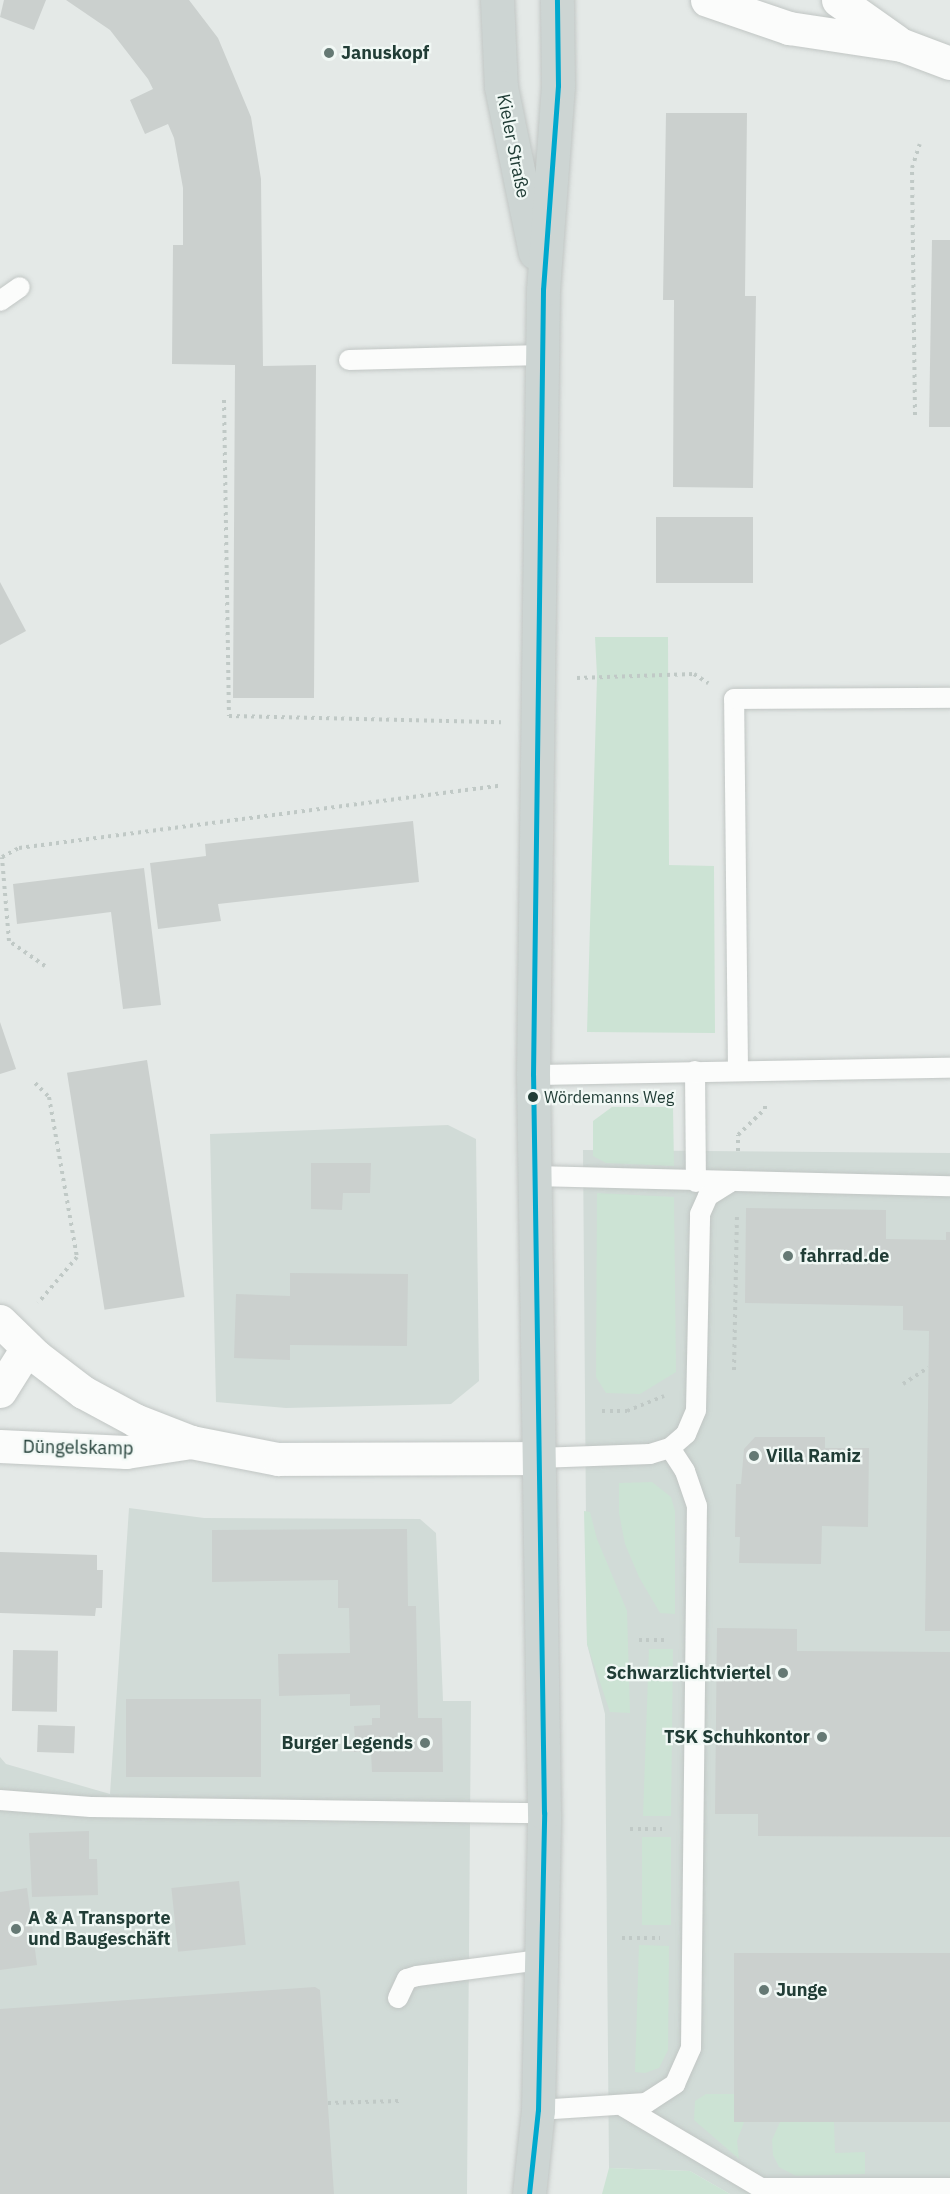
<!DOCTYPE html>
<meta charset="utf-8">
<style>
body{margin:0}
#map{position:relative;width:950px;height:2194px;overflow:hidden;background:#e4e9e7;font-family:"IBM Plex Sans",sans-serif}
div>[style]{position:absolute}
.built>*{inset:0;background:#d1dbd7}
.green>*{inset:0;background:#cce3d4;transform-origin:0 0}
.building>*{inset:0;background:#cbd0ce;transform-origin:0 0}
.path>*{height:4px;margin-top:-2px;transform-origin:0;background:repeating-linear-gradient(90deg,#c0c9c6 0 3px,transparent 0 7.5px)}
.roads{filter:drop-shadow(0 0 2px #c1c6c4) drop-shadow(0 0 2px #c1c6c4)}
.lane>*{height:20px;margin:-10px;padding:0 10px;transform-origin:10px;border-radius:10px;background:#fbfcfb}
.street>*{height:33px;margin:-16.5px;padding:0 16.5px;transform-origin:16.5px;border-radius:16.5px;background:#fbfcfb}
.secondary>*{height:33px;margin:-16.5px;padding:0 16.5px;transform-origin:16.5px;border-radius:16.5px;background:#fbfcfb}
.primary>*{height:33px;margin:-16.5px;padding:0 16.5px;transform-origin:16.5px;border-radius:16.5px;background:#cdd5d3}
.bus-1>*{height:4.5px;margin:-2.25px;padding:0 2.25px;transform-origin:2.25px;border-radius:2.25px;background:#00a9ce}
.dots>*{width:16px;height:16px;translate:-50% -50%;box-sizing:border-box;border:3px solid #f1f8f5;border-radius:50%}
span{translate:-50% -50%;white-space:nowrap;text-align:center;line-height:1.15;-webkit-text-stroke:4.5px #f1f8f5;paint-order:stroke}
.bus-label{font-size:16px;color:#213d36}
.left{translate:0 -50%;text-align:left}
.poi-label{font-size:18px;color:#213d36;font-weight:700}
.right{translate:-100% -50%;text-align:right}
.street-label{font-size:18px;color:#213d36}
</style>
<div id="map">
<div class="built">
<div style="clip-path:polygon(448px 1125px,476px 1139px,479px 1381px,451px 1404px,286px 1408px,216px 1402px,210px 1134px)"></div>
<div style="clip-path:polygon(583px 1150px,950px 1153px,950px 2194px,730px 2194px,690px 2171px,609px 2168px,605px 1714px,587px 1644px)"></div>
<div style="clip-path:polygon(129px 1508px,204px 1518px,420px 1519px,436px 1533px,443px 1701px,471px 1701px,467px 2194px,0 2194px,0 1757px,6px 1764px,110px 1794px)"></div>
</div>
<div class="green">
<div style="clip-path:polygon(595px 637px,668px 637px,669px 865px,714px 866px,715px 1033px,587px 1032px,597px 676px)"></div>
<div style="clip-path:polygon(612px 1107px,673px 1107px,674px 1166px,606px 1163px,593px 1156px,593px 1121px)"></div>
<div style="clip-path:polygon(597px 1193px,674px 1197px,676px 1372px,640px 1394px,606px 1393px,596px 1377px)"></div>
<div style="clip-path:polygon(652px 1482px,671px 1497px,675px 1511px,675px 1614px,660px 1613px,639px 1577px,625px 1544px,619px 1513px,619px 1483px)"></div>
<div style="clip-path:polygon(584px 1511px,590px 1512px,597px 1539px,627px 1611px,630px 1713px,610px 1712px,587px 1644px)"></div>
<div style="clip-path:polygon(649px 1649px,673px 1649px,671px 1816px,643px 1816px)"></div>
<div style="left:642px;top:1837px;width:29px;height:88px"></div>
<div style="clip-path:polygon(639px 1945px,669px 1946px,668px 2050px,659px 2068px,645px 2073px,635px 2072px)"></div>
<div style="clip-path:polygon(706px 2094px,734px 2094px,734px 2122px,744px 2122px,737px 2141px,739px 2159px,694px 2120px,695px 2101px)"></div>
<div style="clip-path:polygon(834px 2121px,835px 2153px,865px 2152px,865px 2174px,796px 2176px,779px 2167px,773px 2155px,772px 2140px,780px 2122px)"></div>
<div style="clip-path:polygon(609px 2168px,690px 2171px,730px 2194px,602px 2194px)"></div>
</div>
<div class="building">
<div style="clip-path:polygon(4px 0,46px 0,34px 30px,0 17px)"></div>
<div style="clip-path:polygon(66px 0,189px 0,218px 38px,251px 117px,261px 179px,263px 366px,316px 365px,314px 698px,233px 698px,235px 365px,172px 364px,173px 245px,183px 245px,183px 188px,174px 138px,168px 124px,145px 134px,130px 100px,153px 89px,148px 79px,110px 30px)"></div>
<div style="clip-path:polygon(666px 113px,747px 113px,745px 296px,756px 296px,753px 488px,673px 487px,674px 300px,663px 300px)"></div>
<div style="clip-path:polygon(932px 240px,950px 240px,950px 427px,929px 427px)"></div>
<div style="left:656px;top:517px;width:97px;height:66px"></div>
<div style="clip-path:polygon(0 582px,26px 631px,0 645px)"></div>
<div style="clip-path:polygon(413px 821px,419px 882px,218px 904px,221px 921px,158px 929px,150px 863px,206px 856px,205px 844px)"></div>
<div style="clip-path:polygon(144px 868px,161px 1005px,123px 1009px,111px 912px,17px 924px,13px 884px)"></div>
<div style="clip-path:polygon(0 1022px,16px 1069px,0 1074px)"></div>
<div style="left:147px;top:1060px;width:240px;height:81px;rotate:81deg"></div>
<div style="clip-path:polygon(311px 1163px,371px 1163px,370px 1193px,343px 1193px,342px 1210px,311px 1209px)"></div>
<div style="clip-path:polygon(746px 1208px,886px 1210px,886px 1239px,946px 1240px,946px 1232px,950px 1232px,950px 1631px,925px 1631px,929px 1331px,903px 1330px,903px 1306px,745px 1303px)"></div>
<div style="clip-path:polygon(290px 1273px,408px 1274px,407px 1346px,290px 1345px,290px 1360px,234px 1358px,236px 1294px,290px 1296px)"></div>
<div style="clip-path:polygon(755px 1437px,825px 1437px,825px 1448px,869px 1448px,868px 1527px,822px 1526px,821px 1564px,739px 1563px,740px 1537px,735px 1537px,736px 1484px,741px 1484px,744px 1449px)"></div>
<div style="clip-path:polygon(407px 1529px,408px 1606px,416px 1606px,418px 1718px,442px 1718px,443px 1772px,372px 1772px,371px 1752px,343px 1752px,342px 1740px,355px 1740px,354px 1726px,372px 1725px,372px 1718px,380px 1718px,380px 1705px,350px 1706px,350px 1694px,279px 1696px,278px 1654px,350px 1653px,349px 1608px,338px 1608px,338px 1580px,212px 1582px,212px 1530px)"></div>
<div style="clip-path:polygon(0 1552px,97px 1555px,97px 1570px,103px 1570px,102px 1608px,96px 1608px,95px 1616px,0 1613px)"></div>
<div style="clip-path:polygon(717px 1628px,797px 1629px,797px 1651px,950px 1652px,950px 1837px,758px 1836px,758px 1814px,715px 1814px)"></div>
<div style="left:13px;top:1650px;width:45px;height:61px;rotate:1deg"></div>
<div style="left:126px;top:1699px;width:135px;height:78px"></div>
<div style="left:38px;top:1725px;width:37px;height:27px;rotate:2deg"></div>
<div style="clip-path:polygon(89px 1831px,89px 1859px,97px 1859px,98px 1895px,32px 1897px,29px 1833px)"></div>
<div style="left:239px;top:1881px;width:64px;height:68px;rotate:84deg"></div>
<div style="clip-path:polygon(27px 1888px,37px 1965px,0 1970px,0 1892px)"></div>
<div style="left:734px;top:1953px;width:216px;height:169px"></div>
<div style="clip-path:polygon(315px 1987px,320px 1990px,334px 2194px,0 2194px,0 2009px)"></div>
</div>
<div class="path">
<div style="left:224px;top:400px;width:316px;rotate:89.1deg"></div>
<div style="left:229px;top:716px;width:272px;rotate:1.3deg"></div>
<div style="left:915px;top:415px;width:247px;rotate:-90.7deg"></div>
<div style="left:912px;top:168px;width:25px;rotate:-72deg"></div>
<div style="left:577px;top:678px;width:117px;rotate:-2deg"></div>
<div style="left:694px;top:674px;width:17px;rotate:33deg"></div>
<div style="left:45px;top:966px;width:44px;rotate:-145.2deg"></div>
<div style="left:9px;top:941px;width:84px;rotate:-94.8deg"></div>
<div style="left:2px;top:857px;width:19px;rotate:-28deg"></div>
<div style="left:19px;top:848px;width:484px;rotate:-7.4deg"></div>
<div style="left:35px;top:1083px;width:20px;rotate:45deg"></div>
<div style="left:49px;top:1097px;width:162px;rotate:80.1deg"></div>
<div style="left:77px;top:1257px;width:60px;rotate:130.3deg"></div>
<div style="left:738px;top:1151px;width:16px;rotate:-90deg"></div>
<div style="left:738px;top:1135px;width:37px;rotate:-44deg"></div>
<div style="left:765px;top:1109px;width:5px;rotate:-90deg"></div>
<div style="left:734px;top:1370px;width:155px;rotate:-88.9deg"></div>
<div style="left:903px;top:1384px;width:30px;rotate:-33deg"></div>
<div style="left:602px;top:1411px;width:25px"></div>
<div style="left:627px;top:1411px;width:40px;rotate:-22deg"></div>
<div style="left:639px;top:1640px;width:26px"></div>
<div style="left:630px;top:1829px;width:32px"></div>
<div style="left:622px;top:1938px;width:38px"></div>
<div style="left:328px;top:2103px;width:71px;rotate:-1.6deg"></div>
</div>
<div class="roads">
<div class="lane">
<div style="left:0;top:301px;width:24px;rotate:-35deg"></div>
<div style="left:349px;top:360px;width:193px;rotate:-1.5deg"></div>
<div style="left:738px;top:1070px;width:371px;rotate:-90.6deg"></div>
<div style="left:734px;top:699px;width:216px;rotate:-0.3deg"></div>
<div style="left:695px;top:1071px;width:111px;rotate:89.5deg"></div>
<div style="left:533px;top:1075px;width:417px;rotate:-1deg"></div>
<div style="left:534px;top:1176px;width:416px;rotate:1.4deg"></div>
<div style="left:537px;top:1458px;width:113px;rotate:-2deg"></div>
<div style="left:650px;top:1454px;width:21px;rotate:-17deg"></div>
<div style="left:670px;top:1448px;width:21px;rotate:-41deg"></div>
<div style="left:686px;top:1434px;width:26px;rotate:-67deg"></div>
<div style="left:696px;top:1410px;width:196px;rotate:-88.8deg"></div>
<div style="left:700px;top:1214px;width:20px;rotate:-66deg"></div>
<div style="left:708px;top:1196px;width:25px;rotate:-32deg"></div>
<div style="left:0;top:1800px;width:91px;rotate:4.4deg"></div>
<div style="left:91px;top:1807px;width:453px;rotate:0.8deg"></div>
<div style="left:398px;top:1998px;width:21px;rotate:-65deg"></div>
<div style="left:407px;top:1979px;width:10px;rotate:-17deg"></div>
<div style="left:417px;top:1976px;width:124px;rotate:-7.4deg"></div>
<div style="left:624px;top:2107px;width:159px;rotate:30.6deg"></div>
<div style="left:761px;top:2188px;width:189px"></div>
<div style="left:538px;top:2110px;width:108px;rotate:-3.7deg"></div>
<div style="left:646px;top:2103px;width:35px;rotate:-33deg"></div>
<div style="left:675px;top:2084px;width:39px;rotate:-66deg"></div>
<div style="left:691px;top:2048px;width:542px;rotate:-89.37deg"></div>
<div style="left:697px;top:1506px;width:37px;rotate:-109deg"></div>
<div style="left:685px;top:1471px;width:27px;rotate:-123deg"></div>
</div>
<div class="street">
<div style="left:707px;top:0;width:87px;rotate:18.9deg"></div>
<div style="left:789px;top:28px;width:114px;rotate:8.6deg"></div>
<div style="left:902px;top:45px;width:51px;rotate:20.6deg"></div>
<div style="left:838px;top:0;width:71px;rotate:35.3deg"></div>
<div style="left:0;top:1391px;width:51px;rotate:-57.9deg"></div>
<div style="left:0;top:1446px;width:126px;rotate:2.7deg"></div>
<div style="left:126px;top:1452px;width:66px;rotate:-8.7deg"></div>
</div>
<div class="secondary">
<div style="left:0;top:1321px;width:52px;rotate:44.2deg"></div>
<div style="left:37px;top:1357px;width:58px;rotate:37.3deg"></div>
<div style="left:83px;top:1392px;width:59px;rotate:28.3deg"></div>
<div style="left:135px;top:1420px;width:60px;rotate:21.4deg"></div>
<div style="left:191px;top:1442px;width:89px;rotate:11.1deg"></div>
<div style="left:278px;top:1459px;width:259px;rotate:-0.2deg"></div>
</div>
<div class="primary">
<div style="left:497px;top:0;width:87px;rotate:87.4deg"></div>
<div style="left:501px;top:87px;width:169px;rotate:78.4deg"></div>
<div style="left:529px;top:2194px;width:84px;rotate:-83.9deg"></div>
<div style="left:538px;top:2110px;width:297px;rotate:-88.8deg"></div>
<div style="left:544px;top:1813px;width:738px;rotate:-90.85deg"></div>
<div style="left:533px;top:1075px;width:785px;rotate:-89.27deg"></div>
<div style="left:543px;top:290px;width:205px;rotate:-85.8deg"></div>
<div style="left:558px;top:86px;width:86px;rotate:-90.7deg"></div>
</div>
</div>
<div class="bus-1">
<div style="left:529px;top:2194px;width:84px;rotate:-83.9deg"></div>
<div style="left:538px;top:2110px;width:297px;rotate:-88.8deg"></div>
<div style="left:544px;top:1813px;width:738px;rotate:-90.85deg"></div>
<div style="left:533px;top:1075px;width:785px;rotate:-89.27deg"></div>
<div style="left:543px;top:290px;width:205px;rotate:-85.8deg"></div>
<div style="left:558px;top:86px;width:86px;rotate:-90.7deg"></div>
</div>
<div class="dots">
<div style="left:329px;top:53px;background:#657974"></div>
<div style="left:533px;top:1097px;background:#213d36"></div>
<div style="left:788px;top:1256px;background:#657974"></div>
<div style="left:754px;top:1456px;background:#657974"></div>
<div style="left:783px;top:1673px;background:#657974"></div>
<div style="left:822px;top:1737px;background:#657974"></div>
<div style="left:425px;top:1743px;background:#657974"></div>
<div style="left:16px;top:1929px;background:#657974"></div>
<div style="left:764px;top:1990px;background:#657974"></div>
</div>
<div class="bus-label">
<span class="left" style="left:544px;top:1097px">Wördemanns Weg</span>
</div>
<div class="poi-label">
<span class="left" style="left:341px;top:53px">Januskopf</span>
<span class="left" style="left:800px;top:1256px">fahrrad.de</span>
<span class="left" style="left:766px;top:1456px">Villa Ramiz</span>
<span class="right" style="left:771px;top:1673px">Schwarzlichtviertel</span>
<span class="right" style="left:810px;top:1737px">TSK Schuhkontor</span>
<span class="right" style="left:413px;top:1743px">Burger Legends</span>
<span class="left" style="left:28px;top:1929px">A &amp; A Transporte<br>und Baugeschäft</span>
<span class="left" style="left:776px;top:1990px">Junge</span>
</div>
<div class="street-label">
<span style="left:513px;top:146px;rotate:79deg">Kieler Straße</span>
<span style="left:78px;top:1448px;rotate:1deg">Düngelskamp</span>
</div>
</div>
